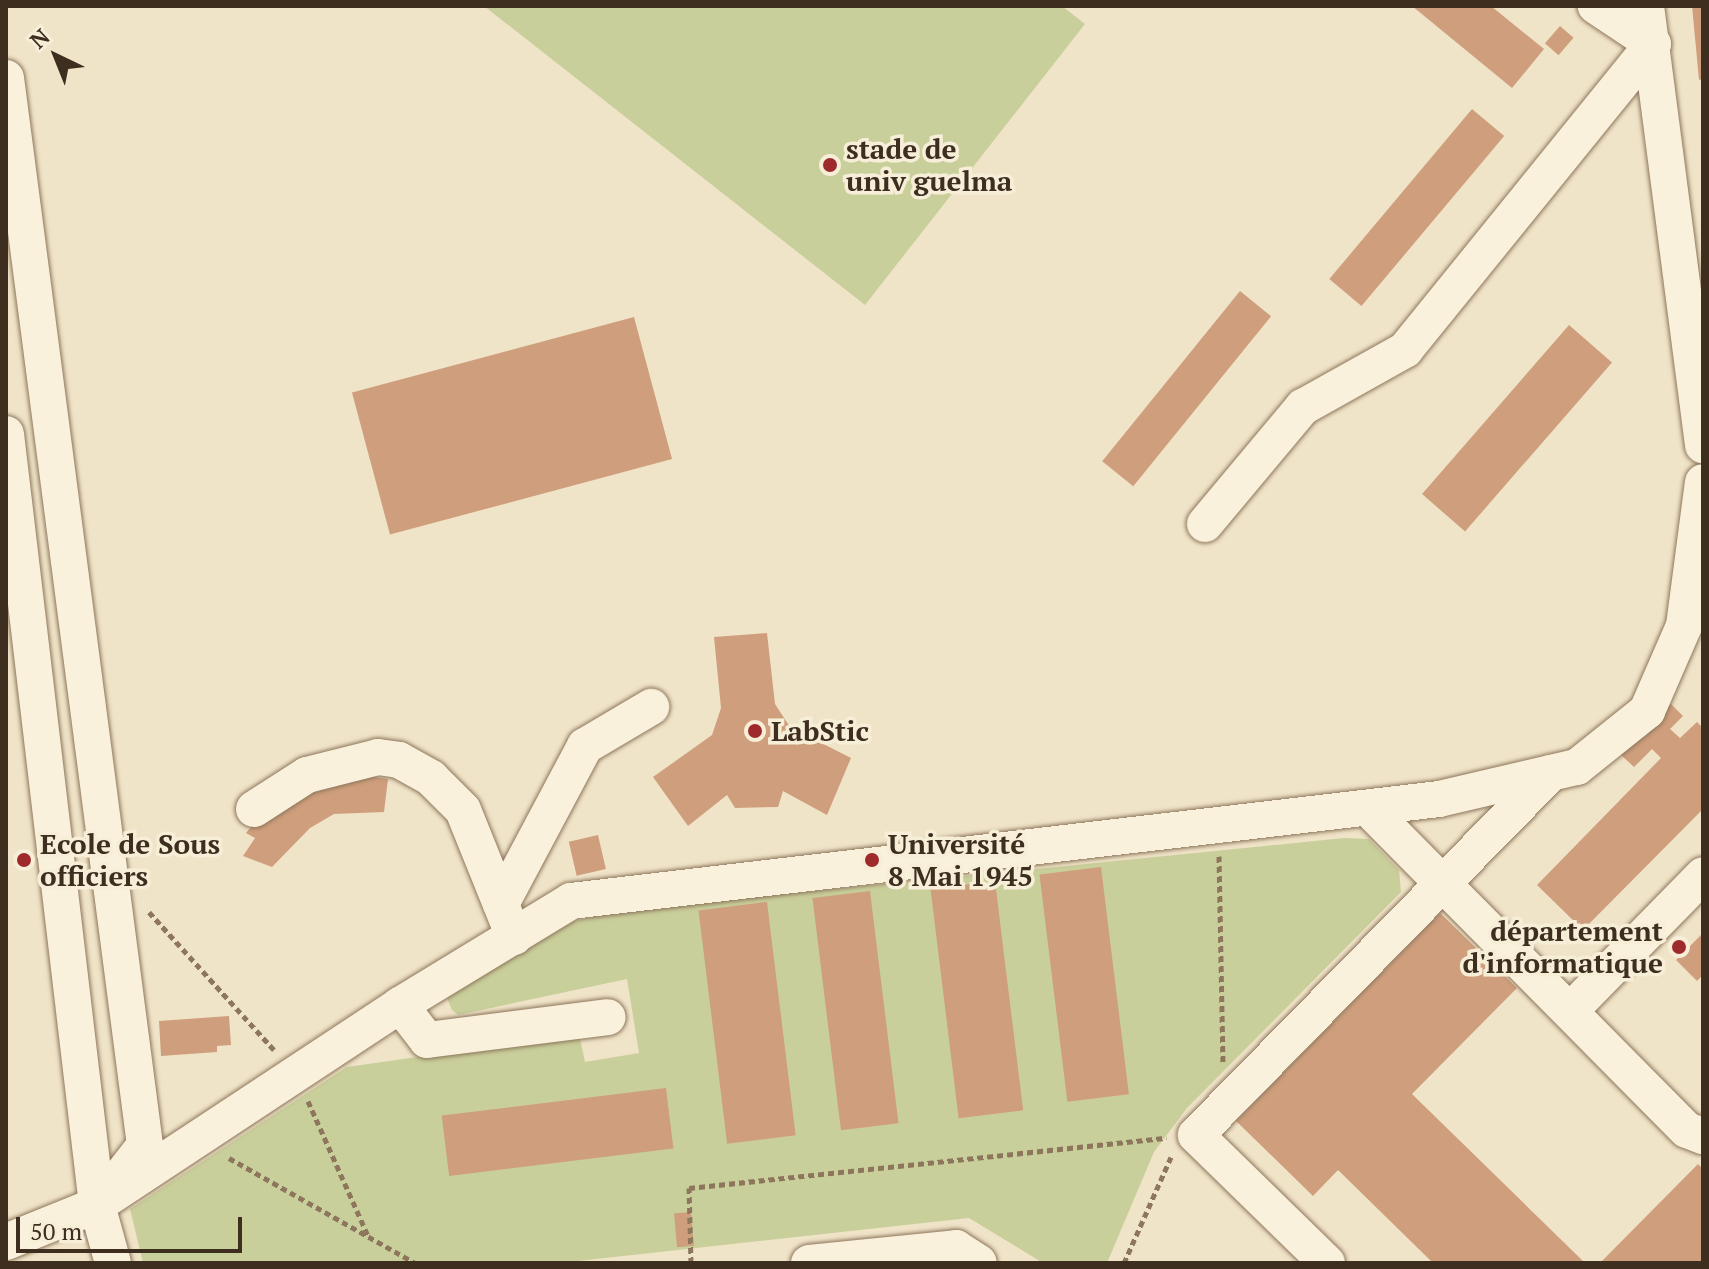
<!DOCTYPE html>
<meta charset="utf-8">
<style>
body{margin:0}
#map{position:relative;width:1709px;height:1269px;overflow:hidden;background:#f0e4c8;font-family:"PT Serif",serif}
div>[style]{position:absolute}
.green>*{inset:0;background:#c9cf9b}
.building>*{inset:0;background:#cf9f7d;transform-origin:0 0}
.path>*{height:5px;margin-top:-2.5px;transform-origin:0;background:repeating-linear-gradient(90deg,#8d765c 0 6px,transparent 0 10px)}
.roads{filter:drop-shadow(0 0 2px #8d765c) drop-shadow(0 0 2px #8d765c)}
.minor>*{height:36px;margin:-18px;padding:0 18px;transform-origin:18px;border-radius:18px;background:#faf1dc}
.dots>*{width:22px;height:22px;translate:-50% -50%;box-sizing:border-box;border:4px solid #f7eed8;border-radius:50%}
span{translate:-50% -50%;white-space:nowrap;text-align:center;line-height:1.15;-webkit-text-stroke:7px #f7eed8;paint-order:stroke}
.poi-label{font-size:28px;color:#3d2e20;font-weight:700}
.left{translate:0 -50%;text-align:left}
.right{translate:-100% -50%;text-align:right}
.frame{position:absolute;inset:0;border:8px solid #3d2e20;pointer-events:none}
.north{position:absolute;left:16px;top:16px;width:80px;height:80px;-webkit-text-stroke:6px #f7eed8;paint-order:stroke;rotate:317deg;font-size:22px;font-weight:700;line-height:32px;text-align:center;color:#3d2e20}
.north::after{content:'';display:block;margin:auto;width:28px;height:36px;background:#3d2e20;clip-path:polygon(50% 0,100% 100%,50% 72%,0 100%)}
.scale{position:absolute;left:16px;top:1217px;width:226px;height:36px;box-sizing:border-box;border:4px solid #3d2e20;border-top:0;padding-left:10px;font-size:24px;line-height:28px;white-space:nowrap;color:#3d2e20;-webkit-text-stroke:6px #f7eed8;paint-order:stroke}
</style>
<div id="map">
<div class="green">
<div style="clip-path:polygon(484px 6px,1062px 6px,1085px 24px,865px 305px)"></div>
<div style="clip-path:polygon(1344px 838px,1369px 839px,1399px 870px,1401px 892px,1187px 1108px,1154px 1152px,1107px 1263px,1043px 1263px,969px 1218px,560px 1263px,143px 1263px,130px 1209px,347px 1067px,579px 1034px,585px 1062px,639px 1053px,627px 979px,458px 1015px,452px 1010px,447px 998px,570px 922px,626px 910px)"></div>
</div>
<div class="building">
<div style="clip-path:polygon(1412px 6px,1491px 6px,1544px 49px,1512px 88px)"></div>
<div style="clip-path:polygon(1692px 6px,1703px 6px,1703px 79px,1699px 80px)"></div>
<div style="left:1560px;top:26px;width:18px;height:23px;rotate:41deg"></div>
<div style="left:1472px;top:109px;width:42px;height:222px;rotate:40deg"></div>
<div style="left:1240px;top:291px;width:40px;height:219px;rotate:39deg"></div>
<div style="left:634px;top:317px;width:147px;height:292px;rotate:75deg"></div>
<div style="left:1569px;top:325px;width:57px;height:224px;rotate:41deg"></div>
<div style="clip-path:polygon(767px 633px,775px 704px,790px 727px,851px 758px,827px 815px,783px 791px,778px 807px,735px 808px,727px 795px,688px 826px,653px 777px,712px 735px,721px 708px,714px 637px)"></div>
<div style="clip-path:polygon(1671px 704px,1683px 716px,1670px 729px,1680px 738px,1697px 722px,1703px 728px,1703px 809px,1583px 930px,1537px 885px,1661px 758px,1652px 749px,1634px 767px,1621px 755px)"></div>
<div style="clip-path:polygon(372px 764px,374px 777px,388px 779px,384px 812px,334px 814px,310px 828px,272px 867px,243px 856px,255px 838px,246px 833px,258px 818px)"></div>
<div style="left:598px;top:835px;width:35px;height:30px;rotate:77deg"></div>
<div style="left:1101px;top:867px;width:229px;height:62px;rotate:83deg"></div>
<div style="left:995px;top:881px;width:231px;height:65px;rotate:83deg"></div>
<div style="left:870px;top:891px;width:234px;height:58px;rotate:83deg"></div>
<div style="left:767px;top:902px;width:235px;height:69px;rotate:83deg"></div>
<div style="clip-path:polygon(1440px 913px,1517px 988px,1412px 1094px,1585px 1263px,1433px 1263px,1338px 1170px,1313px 1196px,1236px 1121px)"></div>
<div style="clip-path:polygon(1703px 933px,1703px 975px,1697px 981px,1676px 960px)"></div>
<div style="clip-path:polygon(229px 1016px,231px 1045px,217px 1046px,217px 1052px,161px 1056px,159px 1021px)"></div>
<div style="left:666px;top:1088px;width:61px;height:226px;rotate:83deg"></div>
<div style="clip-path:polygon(1698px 1164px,1703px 1169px,1703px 1263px,1600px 1263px)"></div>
<div style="left:691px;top:1212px;width:34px;height:17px;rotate:85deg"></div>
</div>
<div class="path">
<div style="left:1219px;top:856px;width:206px;rotate:88.9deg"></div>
<div style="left:149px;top:912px;width:186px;rotate:47.8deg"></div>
<div style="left:308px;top:1101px;width:150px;rotate:66deg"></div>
<div style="left:229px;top:1158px;width:214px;rotate:29.4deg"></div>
<div style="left:691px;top:1263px;width:75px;rotate:-91.5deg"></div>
<div style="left:689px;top:1188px;width:480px;rotate:-6deg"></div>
<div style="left:1124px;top:1263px;width:116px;rotate:-66.1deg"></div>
</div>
<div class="roads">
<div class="minor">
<div style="left:1646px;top:6px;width:443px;rotate:82.6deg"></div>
<div style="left:6px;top:78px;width:1076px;rotate:82.58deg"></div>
<div style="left:145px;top:1145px;width:47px;rotate:128.1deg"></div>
<div style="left:6px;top:434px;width:776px;rotate:83.27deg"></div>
<div style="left:97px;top:1205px;width:60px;rotate:74.6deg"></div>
<div style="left:1205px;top:524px;width:153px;rotate:-50.1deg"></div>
<div style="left:1303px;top:407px;width:117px;rotate:-29.2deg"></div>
<div style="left:1405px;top:350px;width:394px;rotate:-51deg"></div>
<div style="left:1653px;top:44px;width:69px;rotate:-146.3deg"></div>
<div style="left:1368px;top:808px;width:453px;rotate:45.3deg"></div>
<div style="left:1687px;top:1130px;width:17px;rotate:21deg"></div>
<div style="left:254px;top:809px;width:63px;rotate:-32.7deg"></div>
<div style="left:307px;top:775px;width:73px;rotate:-14.2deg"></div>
<div style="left:378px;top:757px;width:21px;rotate:8deg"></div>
<div style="left:399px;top:760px;width:37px;rotate:29deg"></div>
<div style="left:431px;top:778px;width:45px;rotate:45deg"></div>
<div style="left:463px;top:810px;width:137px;rotate:68.1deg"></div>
<div style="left:501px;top:904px;width:179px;rotate:-62deg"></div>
<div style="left:585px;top:746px;width:77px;rotate:-30.6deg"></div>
<div style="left:400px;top:1005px;width:44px;rotate:52.4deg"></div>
<div style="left:427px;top:1040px;width:182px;rotate:-7.2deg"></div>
<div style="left:1570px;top:1011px;width:190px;rotate:-45.6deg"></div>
<div style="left:6px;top:1242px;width:98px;rotate:-22.1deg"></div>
<div style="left:97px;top:1205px;width:363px;rotate:-33.4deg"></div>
<div style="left:400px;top:1005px;width:200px;rotate:-31.3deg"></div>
<div style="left:571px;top:901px;width:874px;rotate:-6.7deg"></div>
<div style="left:1439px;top:799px;width:142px;rotate:-13.1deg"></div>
<div style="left:1577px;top:767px;width:90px;rotate:-38.7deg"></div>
<div style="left:1647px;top:711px;width:93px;rotate:-66.5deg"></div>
<div style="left:1684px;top:626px;width:145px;rotate:-82.5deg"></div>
<div style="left:809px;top:1263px;width:148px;rotate:-5.8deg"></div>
<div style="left:956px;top:1248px;width:27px;rotate:33deg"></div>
<div style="left:1327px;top:1263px;width:183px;rotate:-135.7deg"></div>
<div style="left:1196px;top:1135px;width:507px;rotate:-45.56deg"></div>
</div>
</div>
<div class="dots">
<div style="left:830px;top:165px;background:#9e2a2b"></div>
<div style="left:755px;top:731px;background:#9e2a2b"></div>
<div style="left:24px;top:860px;background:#9e2a2b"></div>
<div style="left:872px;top:860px;background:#9e2a2b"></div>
<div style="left:1679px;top:947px;background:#9e2a2b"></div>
</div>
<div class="poi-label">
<span class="left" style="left:846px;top:165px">stade de<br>univ guelma</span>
<span class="left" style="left:771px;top:731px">LabStic</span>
<span class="left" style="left:40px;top:860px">Ecole de Sous<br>officiers</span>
<span class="left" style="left:888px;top:860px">Université<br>8 Mai 1945</span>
<span class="right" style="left:1663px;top:947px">département<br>d'informatique</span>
</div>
<div class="frame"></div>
<div class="north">N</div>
<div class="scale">50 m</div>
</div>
